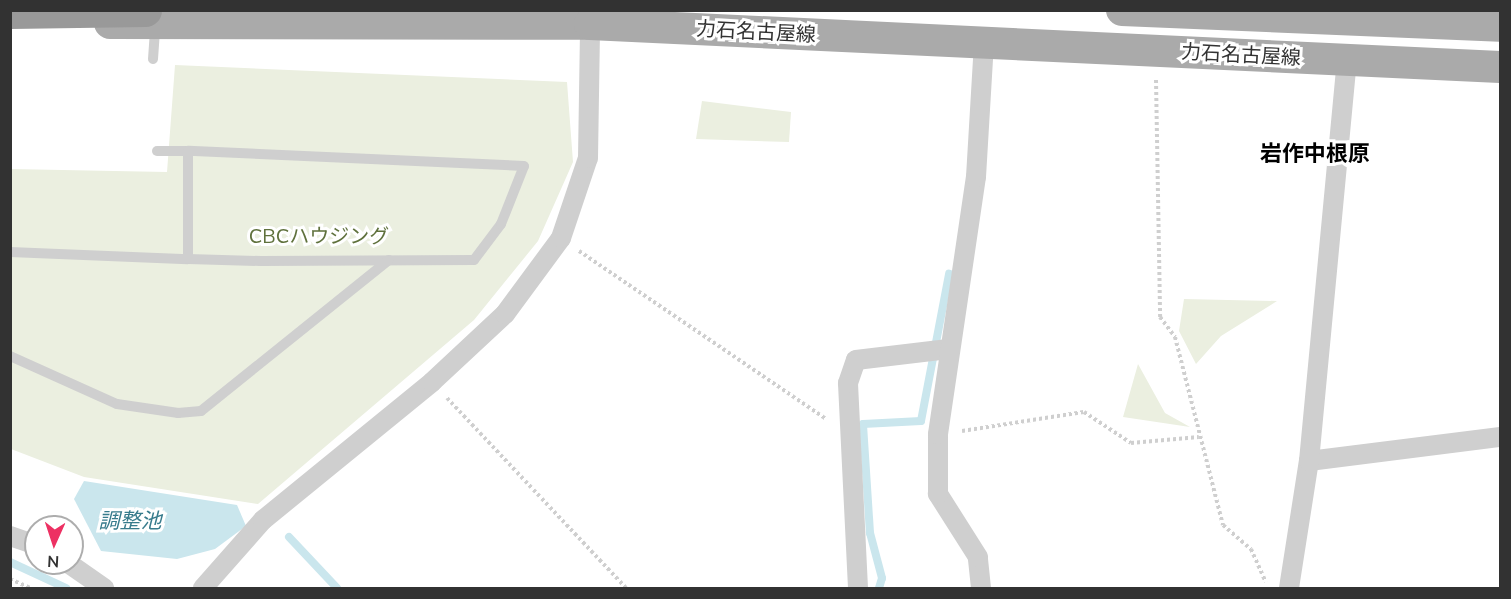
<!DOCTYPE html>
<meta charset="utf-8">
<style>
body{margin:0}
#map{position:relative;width:1511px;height:599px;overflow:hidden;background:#fff;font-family:"Nunito Sans","Noto Sans JP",sans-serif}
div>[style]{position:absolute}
.green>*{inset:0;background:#ebefe0}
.water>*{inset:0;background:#cae6ed}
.stream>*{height:8px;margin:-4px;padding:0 4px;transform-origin:4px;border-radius:4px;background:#cae6ed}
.path>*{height:4px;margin-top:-2px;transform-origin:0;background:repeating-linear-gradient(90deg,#cfcfcf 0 3px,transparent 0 6px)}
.service>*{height:10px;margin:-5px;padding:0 5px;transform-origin:5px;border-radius:5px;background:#cfcfcf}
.minor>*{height:20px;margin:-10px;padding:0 10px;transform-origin:10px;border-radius:10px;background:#cfcfcf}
.primary>*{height:32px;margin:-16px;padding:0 16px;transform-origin:16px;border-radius:16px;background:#aaa}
.motorway>*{height:33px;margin:-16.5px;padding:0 16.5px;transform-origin:16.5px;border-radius:16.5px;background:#999}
span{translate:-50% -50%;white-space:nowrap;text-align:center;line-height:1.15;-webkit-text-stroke:6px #fff;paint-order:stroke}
.street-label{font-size:20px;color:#323232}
.park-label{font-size:20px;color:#5f713c}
.water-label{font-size:21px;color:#377b8c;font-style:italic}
.quarter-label{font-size:22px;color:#000;font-weight:700}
.frame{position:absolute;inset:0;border:12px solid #323232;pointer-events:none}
.north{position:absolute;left:24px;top:515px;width:60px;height:60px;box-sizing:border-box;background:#fff;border:2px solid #adadad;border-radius:50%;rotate:183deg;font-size:16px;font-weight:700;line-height:24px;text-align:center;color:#323232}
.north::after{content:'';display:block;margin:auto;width:21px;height:27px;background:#ed3163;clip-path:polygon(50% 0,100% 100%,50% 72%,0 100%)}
</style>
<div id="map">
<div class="green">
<div style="clip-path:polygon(175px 65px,567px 82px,573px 162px,538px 241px,474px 320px,258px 504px,84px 477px,11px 449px,10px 169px,167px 172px)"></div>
<div style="clip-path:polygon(702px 101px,791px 112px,789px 142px,696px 139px)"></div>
<div style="clip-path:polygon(1184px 299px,1277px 301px,1221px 336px,1196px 364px,1179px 331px)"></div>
<div style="clip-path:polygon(1138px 364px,1165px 413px,1190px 427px,1123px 417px)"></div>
</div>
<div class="water">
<div style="clip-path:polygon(84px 481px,237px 505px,246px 526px,215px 549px,177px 559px,101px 551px,74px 499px)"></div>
</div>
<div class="stream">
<div style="left:289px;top:537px;width:70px;rotate:46.7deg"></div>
<div style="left:10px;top:562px;width:62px;rotate:24.9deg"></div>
<div style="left:879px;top:588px;width:10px;rotate:-73deg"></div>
<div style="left:882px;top:578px;width:47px;rotate:-104.9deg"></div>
<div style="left:870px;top:533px;width:109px;rotate:-93.7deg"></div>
<div style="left:863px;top:424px;width:58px;rotate:-3deg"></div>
<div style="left:921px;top:421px;width:150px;rotate:-79.2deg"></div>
</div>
<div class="path">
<div style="left:1156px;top:80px;width:237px;rotate:89deg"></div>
<div style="left:1160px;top:317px;width:25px;rotate:53deg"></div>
<div style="left:1175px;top:337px;width:194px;rotate:75.7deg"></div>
<div style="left:1223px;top:525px;width:37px;rotate:41deg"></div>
<div style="left:1251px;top:549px;width:36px;rotate:66deg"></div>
<div style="left:579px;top:251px;width:299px;rotate:34.2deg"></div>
<div style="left:447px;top:398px;width:261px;rotate:46.7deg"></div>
<div style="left:962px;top:431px;width:123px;rotate:-8.9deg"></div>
<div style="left:1084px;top:412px;width:56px;rotate:33.4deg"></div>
<div style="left:1131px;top:443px;width:68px;rotate:-5deg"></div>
<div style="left:10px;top:579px;width:22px;rotate:24deg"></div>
</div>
<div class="service">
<div style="left:153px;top:59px;width:32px;rotate:-86deg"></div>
<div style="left:157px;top:151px;width:31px"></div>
<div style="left:10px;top:252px;width:178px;rotate:2.3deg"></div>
<div style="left:188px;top:259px;width:73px;rotate:1.6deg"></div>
<div style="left:261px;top:261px;width:213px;rotate:-0.3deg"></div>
<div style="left:474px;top:260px;width:45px;rotate:-53.1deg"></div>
<div style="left:501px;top:224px;width:62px;rotate:-68.4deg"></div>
<div style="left:524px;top:166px;width:336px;rotate:-177.4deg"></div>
<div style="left:188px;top:151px;width:108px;rotate:90deg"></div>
<div style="left:10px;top:356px;width:117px;rotate:24.2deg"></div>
<div style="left:117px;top:404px;width:62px;rotate:8.4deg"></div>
<div style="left:178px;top:413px;width:23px;rotate:-5deg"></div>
<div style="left:201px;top:411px;width:241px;rotate:-38.8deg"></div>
</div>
<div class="minor">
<div style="left:1309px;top:461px;width:193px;rotate:-7.2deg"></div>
<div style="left:10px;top:536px;width:28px;rotate:19deg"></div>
<div style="left:68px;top:563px;width:44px;rotate:34.8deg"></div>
<div style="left:203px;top:588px;width:91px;rotate:-48.6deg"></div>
<div style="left:263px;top:520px;width:218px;rotate:-39.2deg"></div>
<div style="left:432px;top:382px;width:100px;rotate:-43deg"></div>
<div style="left:505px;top:314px;width:94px;rotate:-53.6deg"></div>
<div style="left:561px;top:238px;width:84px;rotate:-71.4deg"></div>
<div style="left:588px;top:158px;width:134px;rotate:-89.1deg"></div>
<div style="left:590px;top:24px;width:10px;rotate:-107deg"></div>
<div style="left:858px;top:588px;width:205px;rotate:-92.8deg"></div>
<div style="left:848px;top:383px;width:24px;rotate:-71deg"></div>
<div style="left:856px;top:360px;width:93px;rotate:-6.8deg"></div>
<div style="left:981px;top:588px;width:31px;rotate:-96deg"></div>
<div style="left:978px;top:557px;width:75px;rotate:-122.4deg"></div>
<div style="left:938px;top:494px;width:60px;rotate:-90deg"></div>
<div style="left:938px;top:434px;width:260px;rotate:-81.6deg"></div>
<div style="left:976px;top:177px;width:134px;rotate:-86.6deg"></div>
<div style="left:1289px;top:588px;width:129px;rotate:-81.1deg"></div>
<div style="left:1309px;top:461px;width:403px;rotate:-84.6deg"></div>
</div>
<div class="primary">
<div style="left:1122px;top:10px;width:378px;rotate:2.4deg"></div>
<div style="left:110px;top:23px;width:480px;rotate:0.1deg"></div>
<div style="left:590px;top:24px;width:911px;rotate:2.71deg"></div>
</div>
<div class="motorway">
<div style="left:10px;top:12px;width:135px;rotate:-0.8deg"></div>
</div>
<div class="street-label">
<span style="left:756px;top:32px;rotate:3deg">力石名古屋線</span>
<span style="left:1241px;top:55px;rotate:3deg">力石名古屋線</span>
</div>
<div class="park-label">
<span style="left:319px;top:236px">CBCハウジング</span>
</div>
<div class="water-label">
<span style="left:130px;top:521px">調整池</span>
</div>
<div class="quarter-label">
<span style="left:1315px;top:155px">岩作中根原</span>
</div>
<div class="frame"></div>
<div class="north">N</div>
</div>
